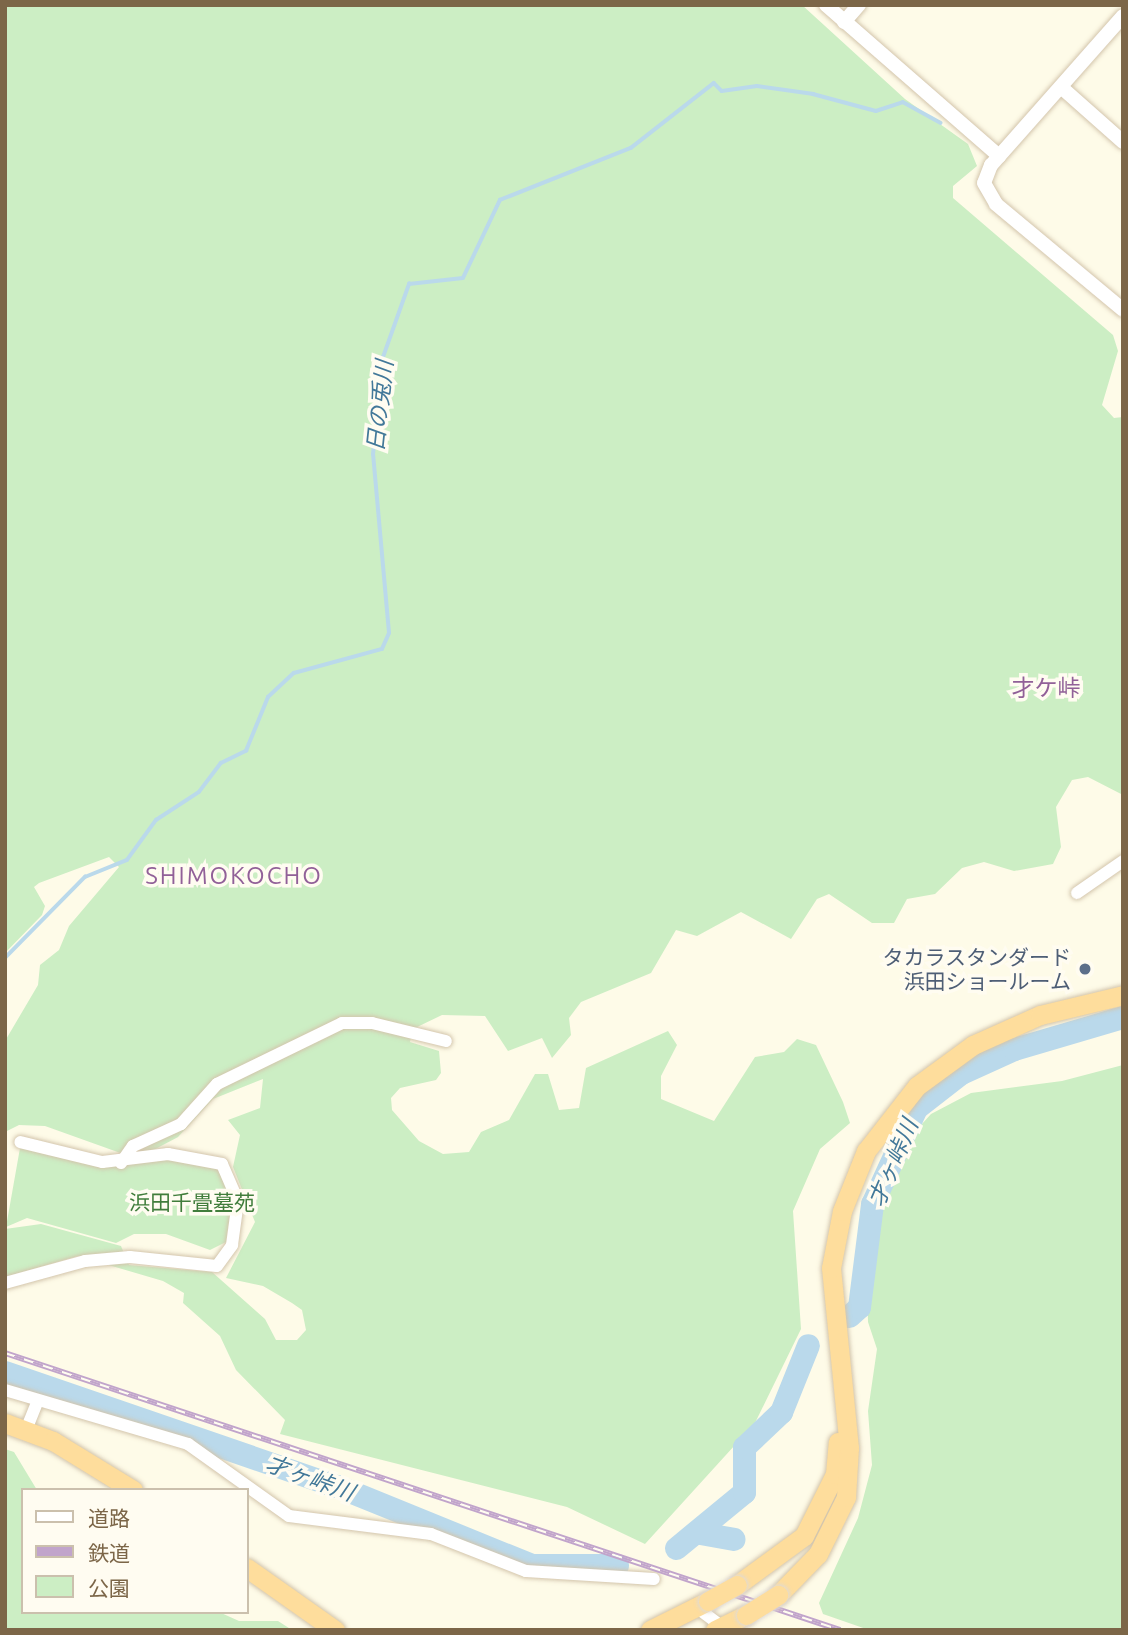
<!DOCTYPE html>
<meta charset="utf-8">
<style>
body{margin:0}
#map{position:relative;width:1128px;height:1635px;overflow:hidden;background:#fefbe8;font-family:Ubuntu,"Noto Sans JP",sans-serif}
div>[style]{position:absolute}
.green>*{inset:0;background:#cceec4}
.stream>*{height:3.5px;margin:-1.75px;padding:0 1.75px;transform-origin:1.75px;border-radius:1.75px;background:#bad9eb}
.river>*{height:23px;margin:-11.5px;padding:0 11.5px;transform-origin:11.5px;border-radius:11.5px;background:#bad9eb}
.roads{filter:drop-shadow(0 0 2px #d3c5ac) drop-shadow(0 0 2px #d3c5ac)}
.minor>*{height:12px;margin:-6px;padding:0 6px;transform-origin:6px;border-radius:6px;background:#fff}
.tertiary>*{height:14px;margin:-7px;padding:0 7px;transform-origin:7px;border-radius:7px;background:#fff}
.trunk>*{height:19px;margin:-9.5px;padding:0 9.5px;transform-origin:9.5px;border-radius:9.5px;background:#fedd9c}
.rail>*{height:6px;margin-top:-3px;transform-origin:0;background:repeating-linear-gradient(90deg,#fffcf1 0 10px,#c1a4cb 0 20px);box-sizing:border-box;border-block:2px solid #c1a4cb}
.bridges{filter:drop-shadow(0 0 2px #e0dad3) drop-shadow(0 0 2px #e0dad3)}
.trunk-bridge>*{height:19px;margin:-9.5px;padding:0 9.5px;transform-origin:9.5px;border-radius:9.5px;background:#fedd9c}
.dots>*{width:19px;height:19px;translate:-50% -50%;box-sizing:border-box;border:4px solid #fffcf1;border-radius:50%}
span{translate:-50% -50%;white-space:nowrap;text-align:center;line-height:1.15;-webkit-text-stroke:7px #fffcf1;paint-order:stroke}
.service-label{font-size:21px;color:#4e5e75}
.right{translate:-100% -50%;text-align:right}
.park-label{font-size:21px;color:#417d3c}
.water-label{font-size:23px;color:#427899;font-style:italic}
.neighbourhood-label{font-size:23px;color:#916098}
.quarter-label{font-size:24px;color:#916098;letter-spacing:2px}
.frame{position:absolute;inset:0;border:7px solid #7c6648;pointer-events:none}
.legend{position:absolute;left:21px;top:1488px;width:228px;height:126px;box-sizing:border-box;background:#fffcf1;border:2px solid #cbc0ad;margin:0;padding:9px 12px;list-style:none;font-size:21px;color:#7c6648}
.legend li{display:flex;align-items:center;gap:14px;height:35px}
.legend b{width:35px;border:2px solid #cbc0ad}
</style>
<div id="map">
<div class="green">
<div style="clip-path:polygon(5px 5px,802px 5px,905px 99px,968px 144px,977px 166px,953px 186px,953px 198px,1113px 335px,1118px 351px,1102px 405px,1114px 418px,1123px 417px,1123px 795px,1088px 777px,1072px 780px,1056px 807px,1061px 847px,1053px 864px,1014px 871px,984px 862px,962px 868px,935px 894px,907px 899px,894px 923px,872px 923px,829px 894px,817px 899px,791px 939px,741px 912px,697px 936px,676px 930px,651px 973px,581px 1002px,569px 1018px,571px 1035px,552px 1058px,542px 1038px,508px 1051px,485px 1016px,442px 1015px,413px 1029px,410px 1042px,439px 1051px,441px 1073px,436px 1080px,400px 1088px,391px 1098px,392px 1110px,419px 1141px,443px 1154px,469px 1152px,481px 1132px,509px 1120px,535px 1074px,548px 1074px,559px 1110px,579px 1108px,586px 1068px,668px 1031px,677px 1045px,661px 1076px,661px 1099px,714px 1121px,755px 1057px,784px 1052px,797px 1039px,816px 1045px,843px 1102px,850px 1123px,820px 1149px,793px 1211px,801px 1329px,755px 1423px,645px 1544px,567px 1507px,280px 1434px,285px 1420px,236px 1370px,220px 1336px,183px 1303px,184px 1293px,163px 1281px,78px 1256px,5px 1277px,5px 1229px,41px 1224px,121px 1246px,129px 1265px,212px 1272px,265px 1319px,276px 1340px,297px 1340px,306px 1330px,302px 1310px,292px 1303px,263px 1286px,226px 1278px,255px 1222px,233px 1167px,240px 1135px,228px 1120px,260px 1108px,263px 1079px,213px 1099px,178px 1137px,146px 1154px,126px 1155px,45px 1126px,19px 1125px,5px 1132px,5px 1041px,38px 985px,40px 965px,59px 950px,69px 926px,119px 867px,109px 857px,39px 883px,34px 887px,45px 906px,42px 915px,5px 953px)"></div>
<div style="clip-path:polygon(1123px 1065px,1123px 1630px,869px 1630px,823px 1614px,819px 1603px,858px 1518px,872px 1465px,868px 1411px,877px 1349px,868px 1322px,867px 1284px,877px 1211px,912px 1135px,931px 1114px,971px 1093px,1062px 1081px)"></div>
<div style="clip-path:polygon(20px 1148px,131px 1164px,164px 1156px,217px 1165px,233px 1195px,226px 1242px,210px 1250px,166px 1234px,134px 1234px,116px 1243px,27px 1218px,6px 1227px)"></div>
<div style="clip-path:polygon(5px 1449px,14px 1452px,37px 1490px,23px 1490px,23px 1612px,219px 1612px,239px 1621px,278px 1621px,292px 1630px,5px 1630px)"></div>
</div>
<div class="stream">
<div style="left:5px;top:958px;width:114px;rotate:-45.4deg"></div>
<div style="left:85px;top:877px;width:45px;rotate:-22deg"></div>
<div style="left:127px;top:860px;width:49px;rotate:-54.1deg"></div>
<div style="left:156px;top:820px;width:51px;rotate:-33.1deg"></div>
<div style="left:199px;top:792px;width:36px;rotate:-53deg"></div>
<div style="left:221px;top:763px;width:28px;rotate:-26deg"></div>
<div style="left:246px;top:751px;width:58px;rotate:-67.8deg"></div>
<div style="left:268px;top:697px;width:35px;rotate:-43deg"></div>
<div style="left:294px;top:673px;width:91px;rotate:-15.3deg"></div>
<div style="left:382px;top:649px;width:17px;rotate:-66deg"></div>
<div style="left:389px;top:633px;width:179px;rotate:-95.1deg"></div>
<div style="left:373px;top:455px;width:95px;rotate:-84.6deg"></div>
<div style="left:382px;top:360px;width:81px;rotate:-70.4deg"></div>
<div style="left:409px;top:284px;width:54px;rotate:-6.3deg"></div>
<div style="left:463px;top:278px;width:86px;rotate:-64.6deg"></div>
<div style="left:500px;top:200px;width:141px;rotate:-21.7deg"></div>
<div style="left:631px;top:148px;width:105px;rotate:-38.1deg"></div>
<div style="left:714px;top:83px;width:11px;rotate:45deg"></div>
<div style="left:722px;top:91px;width:35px;rotate:-8deg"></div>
<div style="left:757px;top:86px;width:57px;rotate:8.1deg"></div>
<div style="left:813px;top:94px;width:65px;rotate:15.1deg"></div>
<div style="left:876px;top:111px;width:28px;rotate:-18deg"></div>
<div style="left:903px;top:102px;width:43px;rotate:28.9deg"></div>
</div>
<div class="river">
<div style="left:849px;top:1316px;width:13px;rotate:-42deg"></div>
<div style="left:859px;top:1307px;width:104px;rotate:-82.8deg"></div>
<div style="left:872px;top:1204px;width:106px;rotate:-65.4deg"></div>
<div style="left:916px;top:1108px;width:57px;rotate:-37.9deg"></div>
<div style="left:961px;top:1073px;width:58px;rotate:-24.4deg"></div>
<div style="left:1014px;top:1049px;width:114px;rotate:-16.4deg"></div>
<div style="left:5px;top:1372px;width:351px;rotate:19deg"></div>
<div style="left:337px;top:1486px;width:210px;rotate:22.1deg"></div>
<div style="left:532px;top:1565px;width:85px"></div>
<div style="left:700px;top:1533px;width:34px;rotate:10deg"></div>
<div style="left:676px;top:1548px;width:88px;rotate:-39.5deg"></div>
<div style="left:744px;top:1492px;width:45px;rotate:-90deg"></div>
<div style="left:744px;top:1447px;width:51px;rotate:-43.4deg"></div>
<div style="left:781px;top:1412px;width:72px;rotate:-68.1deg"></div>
</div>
<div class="roads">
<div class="minor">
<div style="left:1077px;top:893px;width:56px;rotate:-34.8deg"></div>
<div style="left:121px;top:1163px;width:21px;rotate:-55deg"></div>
<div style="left:133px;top:1146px;width:53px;rotate:-24.6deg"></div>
<div style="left:181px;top:1124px;width:54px;rotate:-48deg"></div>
<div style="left:217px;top:1084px;width:139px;rotate:-26deg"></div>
<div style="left:342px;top:1023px;width:30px"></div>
<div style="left:372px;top:1023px;width:76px;rotate:13.7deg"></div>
<div style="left:5px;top:1283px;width:83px;rotate:-15.4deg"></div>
<div style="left:85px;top:1261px;width:45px;rotate:-5.1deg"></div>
<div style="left:130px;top:1257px;width:87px;rotate:5.9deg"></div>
<div style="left:217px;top:1266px;width:26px;rotate:-54deg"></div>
<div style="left:232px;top:1245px;width:44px;rotate:-82.2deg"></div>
<div style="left:238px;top:1201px;width:40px;rotate:-113.4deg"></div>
<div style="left:222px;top:1164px;width:55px;rotate:-169.5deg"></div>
<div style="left:168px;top:1154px;width:66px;rotate:173.1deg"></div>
<div style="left:102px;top:1162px;width:84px;rotate:-166.3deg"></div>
<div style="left:5px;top:1390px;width:191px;rotate:16.4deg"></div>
<div style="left:188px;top:1444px;width:124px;rotate:35.5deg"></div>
<div style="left:289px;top:1516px;width:143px;rotate:7.2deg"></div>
<div style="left:431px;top:1534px;width:102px;rotate:21.3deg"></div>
<div style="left:526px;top:1571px;width:128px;rotate:3.6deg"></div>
<div style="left:26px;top:1430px;width:29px;rotate:-68deg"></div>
<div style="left:696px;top:1607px;width:39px;rotate:37deg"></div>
</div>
<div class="tertiary">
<div style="left:826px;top:5px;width:230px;rotate:41.1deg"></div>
<div style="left:1123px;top:16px;width:199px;rotate:131.5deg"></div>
<div style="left:991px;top:165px;width:19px;rotate:111deg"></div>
<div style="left:984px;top:183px;width:24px;rotate:60deg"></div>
<div style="left:996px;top:204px;width:165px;rotate:39.8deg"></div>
<div style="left:844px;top:22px;width:23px;rotate:-49deg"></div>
<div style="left:1061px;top:87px;width:83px;rotate:41.6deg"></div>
</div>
<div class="trunk">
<div style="left:5px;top:1423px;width:51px;rotate:20.6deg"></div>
<div style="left:53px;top:1441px;width:94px;rotate:31.5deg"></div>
<div style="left:247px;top:1568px;width:108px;rotate:35.2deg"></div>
<div style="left:737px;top:1585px;width:83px;rotate:-36.2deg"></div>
<div style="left:804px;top:1536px;width:69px;rotate:-63.4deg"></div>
<div style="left:835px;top:1474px;width:32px;rotate:-85deg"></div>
<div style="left:778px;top:1595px;width:57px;rotate:-45.7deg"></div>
<div style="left:818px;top:1554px;width:64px;rotate:-63.8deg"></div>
<div style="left:846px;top:1497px;width:49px;rotate:-86.5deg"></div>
<div style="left:849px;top:1448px;width:181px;rotate:-95.7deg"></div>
<div style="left:831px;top:1268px;width:58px;rotate:-79.1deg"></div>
<div style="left:842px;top:1211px;width:65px;rotate:-68.2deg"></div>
<div style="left:866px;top:1151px;width:83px;rotate:-51.9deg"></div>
<div style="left:917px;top:1086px;width:69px;rotate:-36.2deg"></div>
<div style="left:973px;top:1045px;width:73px;rotate:-24.1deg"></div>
<div style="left:1040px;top:1015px;width:85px;rotate:-13.5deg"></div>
<div style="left:650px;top:1630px;width:65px;rotate:-26.6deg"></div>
<div style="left:715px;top:1630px;width:34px;rotate:-26deg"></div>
</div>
</div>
<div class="rail">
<div style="left:5px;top:1353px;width:880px;rotate:18.35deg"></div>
</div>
<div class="bridges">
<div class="trunk-bridge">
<div style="left:708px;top:1601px;width:33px;rotate:-29deg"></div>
<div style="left:746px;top:1615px;width:38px;rotate:-32deg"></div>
</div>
</div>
<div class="dots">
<div style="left:1085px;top:969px;background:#5c6f8a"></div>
</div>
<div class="service-label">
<span class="right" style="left:1071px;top:969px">タカラスタンダード<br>浜田ショールーム</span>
</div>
<div class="park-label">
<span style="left:192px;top:1202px">浜田千畳墓苑</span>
</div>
<div class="water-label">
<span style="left:380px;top:406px;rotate:-84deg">日の兎川</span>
<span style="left:893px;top:1163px;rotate:-67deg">才ヶ峠川</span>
<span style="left:310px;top:1478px;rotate:20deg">才ヶ峠川</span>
</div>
<div class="neighbourhood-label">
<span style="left:1046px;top:688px">才ケ峠</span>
</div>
<div class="quarter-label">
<span style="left:234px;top:876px">SHIMOKOCHO</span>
</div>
<div class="frame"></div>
<ul class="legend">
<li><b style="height:9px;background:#fff"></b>道路</li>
<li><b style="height:9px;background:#c1a4cb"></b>鉄道</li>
<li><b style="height:19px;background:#cceec4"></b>公園</li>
</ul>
</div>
